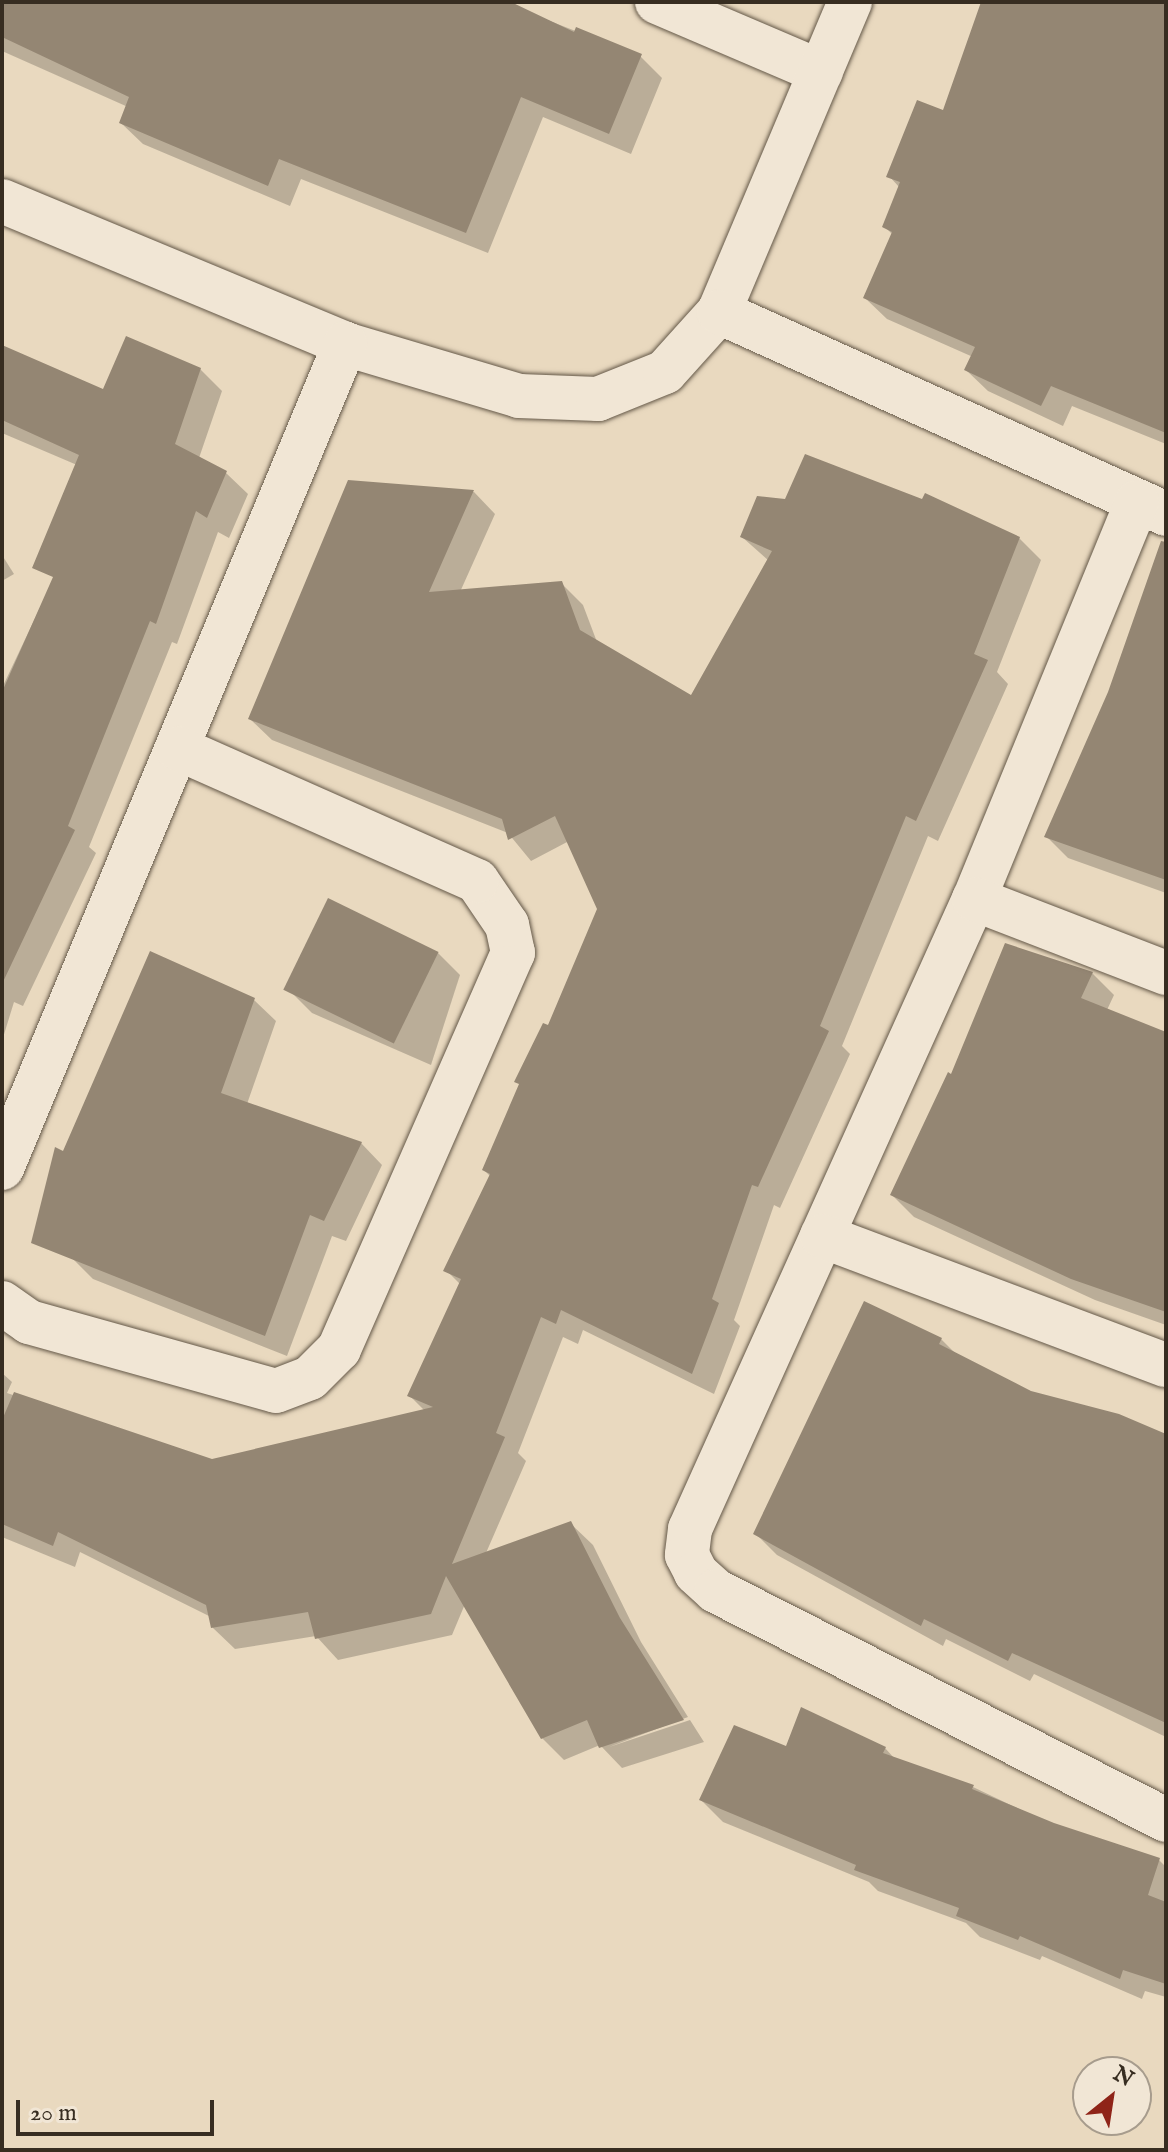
<!DOCTYPE html>
<style>
body{margin:0}
#map{position:relative;width:1168px;height:2152px;overflow:hidden;background:#e9d9bf;font-family:"IM FELL English",serif}
div>[style]{position:absolute}
.shadow>*{inset:0;background:#0003}
.building>*{inset:0;background:#948673;transform-origin:0 0}
.roads{filter:drop-shadow(0 0 2px #645848) drop-shadow(0 0 2px #645848)}
.street>*{height:44px;margin:-22px;padding:0 22px;transform-origin:22px;border-radius:22px;background:#f1e6d5}
span{translate:-50% -50%;white-space:nowrap;text-align:center;line-height:1.15;-webkit-text-stroke:6px #f1e6d5;paint-order:stroke}
.frame{position:absolute;inset:0;border:4px solid #372d21;pointer-events:none}
.north{position:absolute;left:1072px;top:2056px;width:80px;height:80px;box-sizing:border-box;background:#f1e6d5;border:2px solid #a79c8d;border-radius:50%;rotate:30deg;font-size:22px;font-weight:700;line-height:32px;text-align:center;color:#372d21}
.north::after{content:'';display:block;margin:auto;width:28px;height:36px;background:#8f2418;clip-path:polygon(50% 0,100% 100%,50% 72%,0 100%)}
.scale{position:absolute;left:16px;top:2100px;width:198px;height:36px;box-sizing:border-box;border:4px solid #372d21;border-top:0;padding-left:10px;font-size:24px;line-height:28px;white-space:nowrap;color:#372d21;-webkit-text-stroke:6px #f1e6d5;paint-order:stroke}
</style>
<div id="map">
<div class="shadow">
<div style="clip-path:polygon(2px 2px,501px 2px,640px 56px,662px 78px,631px 154px,543px 117px,488px 253px,301px 179px,290px 206px,143px 144px,121px 123px,128px 107px,2px 51px)"></div>
<div style="clip-path:polygon(983px 2px,1166px 2px,1166px 444px,1072px 406px,1063px 426px,988px 391px,966px 370px,973px 357px,887px 319px,865px 298px,893px 235px,885px 227px,900px 188px,889px 176px,944px 113px)"></div>
<div style="clip-path:polygon(2px 350px,104px 392px,200px 369px,222px 391px,199px 458px,226px 473px,248px 494px,229px 538px,218px 532px,177px 644px,172px 642px,89px 847px,96px 853px,23px 1006px,14px 1002px,2px 1041px,2px 688px,73px 538px,77px 465px,2px 433px)"></div>
<div style="clip-path:polygon(350px 483px,474px 492px,495px 514px,460px 592px,561px 583px,583px 605px,597px 642px,692px 697px,769px 561px,742px 537px,1019px 538px,1041px 560px,997px 672px,1008px 684px,938px 841px,928px 836px,842px 1046px,850px 1054px,780px 1208px,774px 1205px,734px 1320px,740px 1326px,714px 1394px,583px 1330px,578px 1344px,563px 1337px,518px 1453px,526px 1461px,486px 1553px,571px 1524px,593px 1545px,641px 1642px,688px 1717px,609px 1747px,690px 1720px,704px 1742px,622px 1768px,600px 1745px,564px 1760px,542px 1738px,465px 1604px,452px 1635px,338px 1660px,316px 1636px,235px 1649px,213px 1628px,211px 1617px,80px 1552px,75px 1567px,2px 1537px,2px 1373px,12px 1382px,7px 1393px,212px 1461px,425px 1411px,410px 1396px,461px 1285px,446px 1270px,491px 1177px,484px 1170px,600px 909px,569px 841px,531px 861px,508px 833px,272px 740px,250px 719px)"></div>
<div style="clip-path:polygon(2px 555px,14px 574px,2px 581px)"></div>
<div style="clip-path:polygon(1166px 577px,1166px 893px,1068px 858px,1046px 836px)"></div>
<div style="clip-path:polygon(438px 953px,460px 975px,431px 1065px,312px 1013px,290px 991px)"></div>
<div style="clip-path:polygon(1092px 973px,1114px 995px,1107px 1010px,1166px 1034px,1166px 1325px,1095px 1300px,914px 1217px,892px 1195px,952px 1077px)"></div>
<div style="clip-path:polygon(254px 1000px,276px 1021px,247px 1104px,361px 1143px,382px 1165px,346px 1241px,332px 1236px,287px 1356px,93px 1279px,72px 1258px,66px 1216px)"></div>
<div style="clip-path:polygon(941px 1339px,956px 1354px,1030px 1393px,1166px 1436px,1166px 1737px,1034px 1674px,1030px 1681px,946px 1639px,943px 1646px,777px 1555px,755px 1533px)"></div>
<div style="clip-path:polygon(885px 1748px,895px 1759px,973px 1787px,1053px 1825px,1159px 1860px,1166px 1867px,1166px 1997px,1145px 1991px,1142px 1999px,1042px 1956px,1040px 1960px,980px 1937px,966px 1923px,878px 1891px,869px 1882px,723px 1822px,701px 1800px,787px 1749px)"></div>
</div>
<div class="building">
<div style="clip-path:polygon(2px 2px,511px 2px,574px 32px,576px 27px,642px 54px,609px 134px,521px 97px,466px 233px,279px 159px,268px 186px,119px 123px,129px 97px,2px 37px)"></div>
<div style="clip-path:polygon(981px 2px,1166px 2px,1166px 433px,1051px 386px,1041px 406px,964px 370px,975px 347px,863px 298px,892px 232px,882px 227px,900px 182px,886px 177px,917px 100px,943px 110px)"></div>
<div style="clip-path:polygon(126px 336px,201px 368px,175px 444px,227px 471px,207px 518px,196px 511px,156px 624px,150px 621px,68px 826px,75px 830px,2px 984px,2px 692px,53px 577px,32px 568px,79px 455px,2px 420px,2px 345px,103px 389px)"></div>
<div style="clip-path:polygon(805px 454px,922px 499px,925px 493px,1020px 537px,974px 654px,988px 660px,916px 821px,906px 816px,820px 1026px,829px 1031px,758px 1187px,752px 1185px,712px 1299px,719px 1303px,692px 1374px,561px 1310px,556px 1324px,541px 1317px,496px 1433px,505px 1437px,452px 1564px,571px 1521px,620px 1618px,684px 1720px,599px 1748px,587px 1720px,541px 1739px,446px 1576px,431px 1614px,315px 1639px,308px 1612px,211px 1628px,206px 1605px,58px 1532px,53px 1546px,2px 1524px,2px 1420px,14px 1392px,212px 1459px,433px 1407px,407px 1396px,461px 1279px,443px 1271px,490px 1174px,482px 1170px,519px 1084px,514px 1082px,543px 1023px,548px 1025px,597px 909px,555px 816px,508px 840px,502px 819px,248px 719px,348px 480px,474px 490px,429px 592px,562px 581px,580px 630px,691px 695px,772px 551px,740px 537px,757px 496px,785px 499px)"></div>
<div style="clip-path:polygon(1161px 541px,1166px 542px,1166px 880px,1044px 837px,1108px 692px)"></div>
<div style="left:328px;top:898px;width:123px;height:102px;rotate:26deg"></div>
<div style="clip-path:polygon(1005px 943px,1093px 972px,1081px 998px,1166px 1032px,1166px 1312px,1071px 1279px,890px 1195px,948px 1072px,951px 1074px)"></div>
<div style="clip-path:polygon(150px 951px,255px 998px,221px 1093px,362px 1142px,324px 1221px,310px 1215px,265px 1336px,31px 1243px,55px 1147px,63px 1151px)"></div>
<div style="clip-path:polygon(864px 1301px,942px 1338px,939px 1344px,1031px 1391px,1119px 1414px,1166px 1434px,1166px 1723px,1012px 1653px,1008px 1661px,924px 1619px,921px 1626px,753px 1534px)"></div>
<div style="clip-path:polygon(801px 1707px,886px 1747px,883px 1753px,974px 1785px,972px 1789px,1054px 1823px,1160px 1858px,1148px 1895px,1166px 1902px,1166px 1984px,1123px 1970px,1120px 1979px,1020px 1936px,1018px 1940px,956px 1916px,959px 1908px,854px 1870px,856px 1865px,699px 1800px,734px 1725px,786px 1746px)"></div>
</div>
<div class="roads">
<div class="street">
<div style="left:657px;top:2px;width:178px;rotate:23.1deg"></div>
<div style="left:2px;top:201px;width:372px;rotate:22.6deg"></div>
<div style="left:345px;top:344px;width:182px;rotate:16.6deg"></div>
<div style="left:519px;top:396px;width:79px;rotate:2.2deg"></div>
<div style="left:598px;top:399px;width:72px;rotate:-21.9deg"></div>
<div style="left:665px;top:372px;width:81px;rotate:-48deg"></div>
<div style="left:719px;top:312px;width:337px;rotate:-67.1deg"></div>
<div style="left:719px;top:312px;width:491px;rotate:24.3deg"></div>
<div style="left:1137px;top:502px;width:429px;rotate:112.3deg"></div>
<div style="left:974px;top:899px;width:691px;rotate:114.27deg"></div>
<div style="left:690px;top:1529px;width:26px;rotate:97deg"></div>
<div style="left:687px;top:1555px;width:20px;rotate:63deg"></div>
<div style="left:696px;top:1573px;width:27px;rotate:42deg"></div>
<div style="left:716px;top:1591px;width:505px;rotate:26.97deg"></div>
<div style="left:974px;top:899px;width:206px;rotate:21.1deg"></div>
<div style="left:2px;top:1168px;width:893px;rotate:-67.4deg"></div>
<div style="left:822px;top:1236px;width:367px;rotate:20.6deg"></div>
<div style="left:2px;top:1303px;width:33px;rotate:35deg"></div>
<div style="left:29px;top:1322px;width:256px;rotate:15.6deg"></div>
<div style="left:276px;top:1391px;width:36px;rotate:-21deg"></div>
<div style="left:310px;top:1378px;width:41px;rotate:-45deg"></div>
<div style="left:339px;top:1349px;width:433px;rotate:-66.3deg"></div>
<div style="left:513px;top:953px;width:29px;rotate:-102deg"></div>
<div style="left:507px;top:925px;width:53px;rotate:-124.3deg"></div>
<div style="left:477px;top:881px;width:328px;rotate:-156.1deg"></div>
</div>
</div>
<div class="frame"></div>
<div class="north">N</div>
<div class="scale">20 m</div>
</div>
